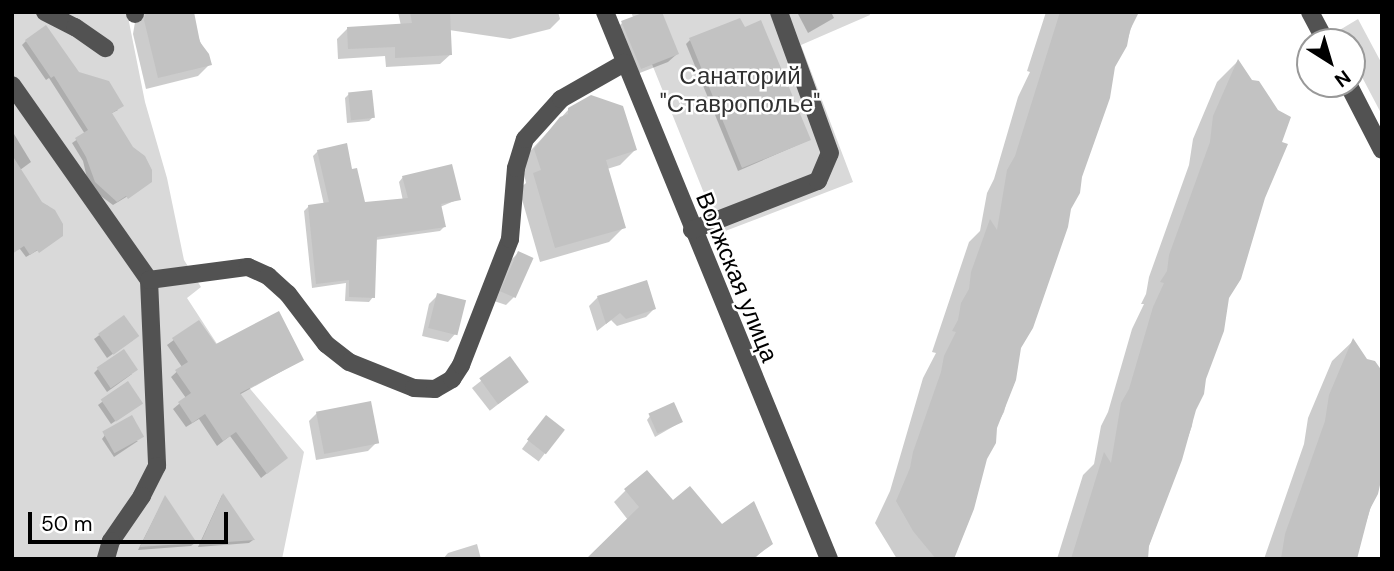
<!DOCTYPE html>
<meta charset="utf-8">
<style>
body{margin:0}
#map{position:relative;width:1394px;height:571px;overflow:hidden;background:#fff;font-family:"DM Sans",sans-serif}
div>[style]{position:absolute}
.green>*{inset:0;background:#d9d9d9}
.shadow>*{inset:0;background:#0003;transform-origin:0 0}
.building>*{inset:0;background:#c2c2c2;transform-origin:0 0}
.minor>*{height:18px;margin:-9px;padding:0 9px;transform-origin:9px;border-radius:9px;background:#525252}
span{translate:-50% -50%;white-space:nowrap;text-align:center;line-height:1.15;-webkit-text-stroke:5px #fff;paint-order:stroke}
.park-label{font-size:24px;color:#303030}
.street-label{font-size:24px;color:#000}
.frame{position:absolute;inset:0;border:14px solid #000;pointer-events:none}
.north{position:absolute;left:1296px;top:28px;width:70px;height:70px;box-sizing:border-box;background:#fff;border:2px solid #999;border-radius:50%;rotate:143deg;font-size:19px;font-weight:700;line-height:28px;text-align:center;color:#000}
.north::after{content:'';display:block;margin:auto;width:24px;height:32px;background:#000;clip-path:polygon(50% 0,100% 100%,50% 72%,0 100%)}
.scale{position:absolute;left:28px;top:512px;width:200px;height:32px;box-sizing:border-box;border:4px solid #000;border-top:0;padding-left:9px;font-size:21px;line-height:24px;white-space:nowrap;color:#000;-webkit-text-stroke:5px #fff;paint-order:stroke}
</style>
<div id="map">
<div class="green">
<div style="clip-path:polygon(12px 12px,127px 12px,145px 102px,167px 178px,184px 260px,201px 287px,187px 298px,234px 370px,304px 452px,282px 559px,12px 559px)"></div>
<div style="clip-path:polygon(631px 12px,869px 12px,870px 15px,801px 45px,853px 182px,720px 233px)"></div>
<div style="clip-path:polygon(1358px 19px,1382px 64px,1382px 115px,1352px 58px,1352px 42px,1344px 42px,1338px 31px)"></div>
</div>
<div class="shadow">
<div style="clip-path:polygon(145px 12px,166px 12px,196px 32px,210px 64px,198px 76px,146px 89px,133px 34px,135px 22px)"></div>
<div style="clip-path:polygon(398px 12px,558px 12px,560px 19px,550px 29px,510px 39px,449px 30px,451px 54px,440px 64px,386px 67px,385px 56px,338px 59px,337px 39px,347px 29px,401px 26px)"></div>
<div style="clip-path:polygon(797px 12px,831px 12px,834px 18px,808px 33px)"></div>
<div style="clip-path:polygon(1046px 12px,1136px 12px,1126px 45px,1114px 66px,1069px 209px,1020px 347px,1004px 412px,996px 427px,953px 559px,897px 559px,875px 523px,890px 491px,923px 378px,936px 353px,932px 352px,969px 242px,980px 231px,987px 193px,994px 179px,1018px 97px,1030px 72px,1027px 71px)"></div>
<div style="clip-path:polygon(622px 23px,677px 54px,668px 62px,632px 76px,614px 31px)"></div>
<div style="clip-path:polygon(690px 40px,809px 140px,738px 171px,686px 44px)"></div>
<div style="clip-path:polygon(26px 41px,78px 73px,118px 110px,110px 114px,146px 185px,113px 205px,98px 194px,87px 178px,83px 161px,72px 143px,85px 134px,49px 78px,46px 80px,22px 45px)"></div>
<div style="clip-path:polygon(1238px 61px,1263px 198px,1228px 298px,1194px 409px,1192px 426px,1144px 559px,1057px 559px,1083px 475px,1094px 464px,1101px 426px,1108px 412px,1132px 329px,1144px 304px,1141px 304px,1146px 294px,1149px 277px,1189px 165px,1193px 139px,1217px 82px)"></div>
<div style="clip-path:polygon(349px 94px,373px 117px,369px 121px,347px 123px,345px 98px)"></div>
<div style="clip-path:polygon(569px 109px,635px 150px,620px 165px,607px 169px,624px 227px,609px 242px,540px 262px,519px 189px,526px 183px,521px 161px)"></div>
<div style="clip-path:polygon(14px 134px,31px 162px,20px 170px,41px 203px,48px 206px,58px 217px,57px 239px,26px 257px,20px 249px,12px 250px)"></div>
<div style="clip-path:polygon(318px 151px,351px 171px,364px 204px,403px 201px,399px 182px,403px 177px,459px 199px,440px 207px,444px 227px,440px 231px,375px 240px,373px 297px,369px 302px,345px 301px,346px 283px,312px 288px,304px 211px,309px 206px,324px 205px,313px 156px)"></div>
<div style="clip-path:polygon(518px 253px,514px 297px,506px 305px,494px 301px,510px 261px)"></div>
<div style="clip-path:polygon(438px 295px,456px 333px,448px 342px,422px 336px,429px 304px)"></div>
<div style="clip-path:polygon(598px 297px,654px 309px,646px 317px,617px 326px,611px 320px,597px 331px,589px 306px)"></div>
<div style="clip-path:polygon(124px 317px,133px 340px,107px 358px,94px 339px)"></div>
<div style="clip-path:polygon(198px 322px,215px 347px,302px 360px,239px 395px,280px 463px,261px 478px,230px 436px,217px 446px,199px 419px,186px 427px,173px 409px,186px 398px,171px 377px,182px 367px,167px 345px)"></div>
<div style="clip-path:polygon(1353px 341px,1382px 472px,1355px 557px,1264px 559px,1304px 444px,1308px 418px,1332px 361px)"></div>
<div style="left:509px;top:359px;width:29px;height:47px;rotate:52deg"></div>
<div style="clip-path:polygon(98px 369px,132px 374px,107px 392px,94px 373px)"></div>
<div style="clip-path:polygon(127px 383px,137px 406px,111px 424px,98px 405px)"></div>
<div style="clip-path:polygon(317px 413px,377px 442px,368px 451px,316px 460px,309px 421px)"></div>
<div style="clip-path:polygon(650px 416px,681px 422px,655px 437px,647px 420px)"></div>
<div style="left:546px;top:417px;width:21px;height:40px;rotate:37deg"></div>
<div style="clip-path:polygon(105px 435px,138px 441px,114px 457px,102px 439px)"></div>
<div style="clip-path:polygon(626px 490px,673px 502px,721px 526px,771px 543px,754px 559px,650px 559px,628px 520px,614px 502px)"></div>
<div style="clip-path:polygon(222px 495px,253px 540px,249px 543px,198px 547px)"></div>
<div style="clip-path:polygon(165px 497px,195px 543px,191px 546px,138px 550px)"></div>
<div style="clip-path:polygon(477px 544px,481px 559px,443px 559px,448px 553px)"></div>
</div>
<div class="building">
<div style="clip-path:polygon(146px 12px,194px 12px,200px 42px,209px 54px,212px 65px,158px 78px,144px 20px)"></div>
<div style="clip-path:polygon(410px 12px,450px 12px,452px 55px,395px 58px,395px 47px,348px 49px,347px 27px,412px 23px)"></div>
<div style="clip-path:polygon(645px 12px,662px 12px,679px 54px,641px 69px,621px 21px)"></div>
<div style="clip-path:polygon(1060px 12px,1139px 12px,1130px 30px,1127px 46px,1115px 67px,1110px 98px,1082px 177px,1080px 193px,1071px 209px,1068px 227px,1033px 328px,1021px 348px,1016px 380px,997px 428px,996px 443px,987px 459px,974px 509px,954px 559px,936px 559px,913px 531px,896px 501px,910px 468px,913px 452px,941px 372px,944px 356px,956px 332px,952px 331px,958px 320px,961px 303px,969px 289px,971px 272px,990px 219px,997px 230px,1007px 170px,1015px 156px)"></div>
<div style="clip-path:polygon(740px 18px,745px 27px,761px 20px,811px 140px,742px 168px,689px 38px)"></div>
<div style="clip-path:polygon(46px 25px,79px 72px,109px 81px,124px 106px,112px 113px,133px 147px,145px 156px,152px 170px,152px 182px,128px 199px,126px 196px,117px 202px,95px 182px,86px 157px,75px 138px,88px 130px,54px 76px,51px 78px,25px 40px)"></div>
<div style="clip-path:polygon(1238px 59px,1252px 80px,1259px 81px,1278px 110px,1291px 117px,1282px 142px,1288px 144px,1265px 198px,1241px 279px,1229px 298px,1224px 331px,1206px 379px,1204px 394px,1196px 410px,1182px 460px,1149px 546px,1148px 559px,1071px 559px,1104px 452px,1111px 463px,1121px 403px,1129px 389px,1153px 307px,1164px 283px,1160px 282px,1167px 271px,1169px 255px,1210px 142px,1213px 116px)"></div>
<div style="left:372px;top:90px;width:28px;height:24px;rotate:84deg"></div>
<div style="clip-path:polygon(591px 95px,623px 106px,637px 150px,606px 160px,626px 228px,555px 248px,533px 173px,541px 170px,534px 149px,560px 117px,568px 114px,568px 108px)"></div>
<div style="clip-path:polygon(347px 143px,352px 169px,357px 168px,365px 202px,408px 198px,402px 176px,452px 164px,461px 200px,441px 204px,446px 227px,377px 237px,375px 298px,349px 297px,349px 280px,316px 284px,308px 205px,329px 202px,317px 150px)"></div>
<div style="clip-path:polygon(12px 155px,42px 202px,55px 210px,63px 224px,63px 236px,39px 253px,37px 250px,30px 255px,24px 246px,12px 254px)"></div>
<div style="left:518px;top:251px;width:17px;height:44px;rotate:24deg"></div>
<div style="clip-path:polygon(647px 280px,656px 309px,626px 319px,620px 313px,606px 324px,597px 296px)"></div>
<div style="left:437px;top:293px;width:30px;height:36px;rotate:14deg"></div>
<div style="clip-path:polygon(279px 311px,304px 360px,240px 393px,288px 458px,267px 474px,236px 432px,223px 441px,205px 414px,192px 423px,178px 402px,191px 393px,175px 370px,188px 362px,172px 338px,199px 320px,216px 344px)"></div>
<div style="left:124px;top:315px;width:26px;height:32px;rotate:54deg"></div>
<div style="clip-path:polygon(1353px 338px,1367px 359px,1375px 361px,1382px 371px,1382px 476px,1378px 494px,1370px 509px,1357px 559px,1281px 559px,1285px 534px,1325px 421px,1329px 395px)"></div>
<div style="left:124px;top:349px;width:25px;height:33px;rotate:56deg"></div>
<div style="left:510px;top:356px;width:32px;height:38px;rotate:54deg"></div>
<div style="left:128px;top:381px;width:27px;height:33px;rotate:56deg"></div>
<div style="left:371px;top:401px;width:43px;height:56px;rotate:79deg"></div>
<div style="left:674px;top:402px;width:22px;height:28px;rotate:66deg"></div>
<div style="left:132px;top:415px;width:25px;height:34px;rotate:61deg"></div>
<div style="left:546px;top:415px;width:24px;height:31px;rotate:38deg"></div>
<div style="clip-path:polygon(647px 470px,673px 500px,690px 486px,722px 524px,754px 501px,773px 544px,752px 559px,586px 559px,639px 507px,624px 489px)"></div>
<div style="clip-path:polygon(223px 493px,255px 540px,200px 544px)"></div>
<div style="clip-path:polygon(165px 495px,197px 543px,140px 547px)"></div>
</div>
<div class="minor">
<div style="left:45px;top:12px;width:34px;rotate:27deg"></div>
<div style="left:75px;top:27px;width:37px;rotate:35deg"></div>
<div style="left:135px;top:12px;width:2px;rotate:90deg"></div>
<div style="left:605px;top:12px;width:591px;rotate:67.73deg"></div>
<div style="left:1310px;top:12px;width:34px;rotate:62deg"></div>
<div style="left:1348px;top:84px;width:74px;rotate:62.7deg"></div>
<div style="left:12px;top:85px;width:238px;rotate:54.9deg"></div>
<div style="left:149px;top:280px;width:186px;rotate:87.5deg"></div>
<div style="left:157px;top:466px;width:34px;rotate:117deg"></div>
<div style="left:142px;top:496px;width:55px;rotate:124.6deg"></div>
<div style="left:111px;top:541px;width:19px;rotate:106deg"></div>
<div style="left:692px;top:230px;width:135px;rotate:-21.3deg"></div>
<div style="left:818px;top:181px;width:30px;rotate:-67deg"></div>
<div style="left:830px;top:153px;width:150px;rotate:-109.9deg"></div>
<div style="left:149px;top:280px;width:100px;rotate:-7.5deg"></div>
<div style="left:248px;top:267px;width:22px;rotate:24deg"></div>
<div style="left:268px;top:276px;width:27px;rotate:42deg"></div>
<div style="left:288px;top:294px;width:63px;rotate:52.8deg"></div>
<div style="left:326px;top:344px;width:29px;rotate:38deg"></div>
<div style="left:349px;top:362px;width:70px;rotate:21.8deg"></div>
<div style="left:414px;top:388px;width:21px;rotate:3deg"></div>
<div style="left:435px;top:389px;width:20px;rotate:-30deg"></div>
<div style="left:452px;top:379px;width:17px;rotate:-57deg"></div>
<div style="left:461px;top:365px;width:135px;rotate:-68.7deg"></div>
<div style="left:510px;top:239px;width:71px;rotate:-85.2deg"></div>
<div style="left:516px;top:168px;width:30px;rotate:-73deg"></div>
<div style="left:525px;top:139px;width:54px;rotate:-48deg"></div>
<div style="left:561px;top:99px;width:73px;rotate:-29.7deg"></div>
</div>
<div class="park-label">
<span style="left:740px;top:90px">Санаторий<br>"Ставрополье"</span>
</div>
<div class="street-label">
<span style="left:737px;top:277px;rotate:68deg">Волжская улица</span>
</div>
<div class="frame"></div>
<div class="north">N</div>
<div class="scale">50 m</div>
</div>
